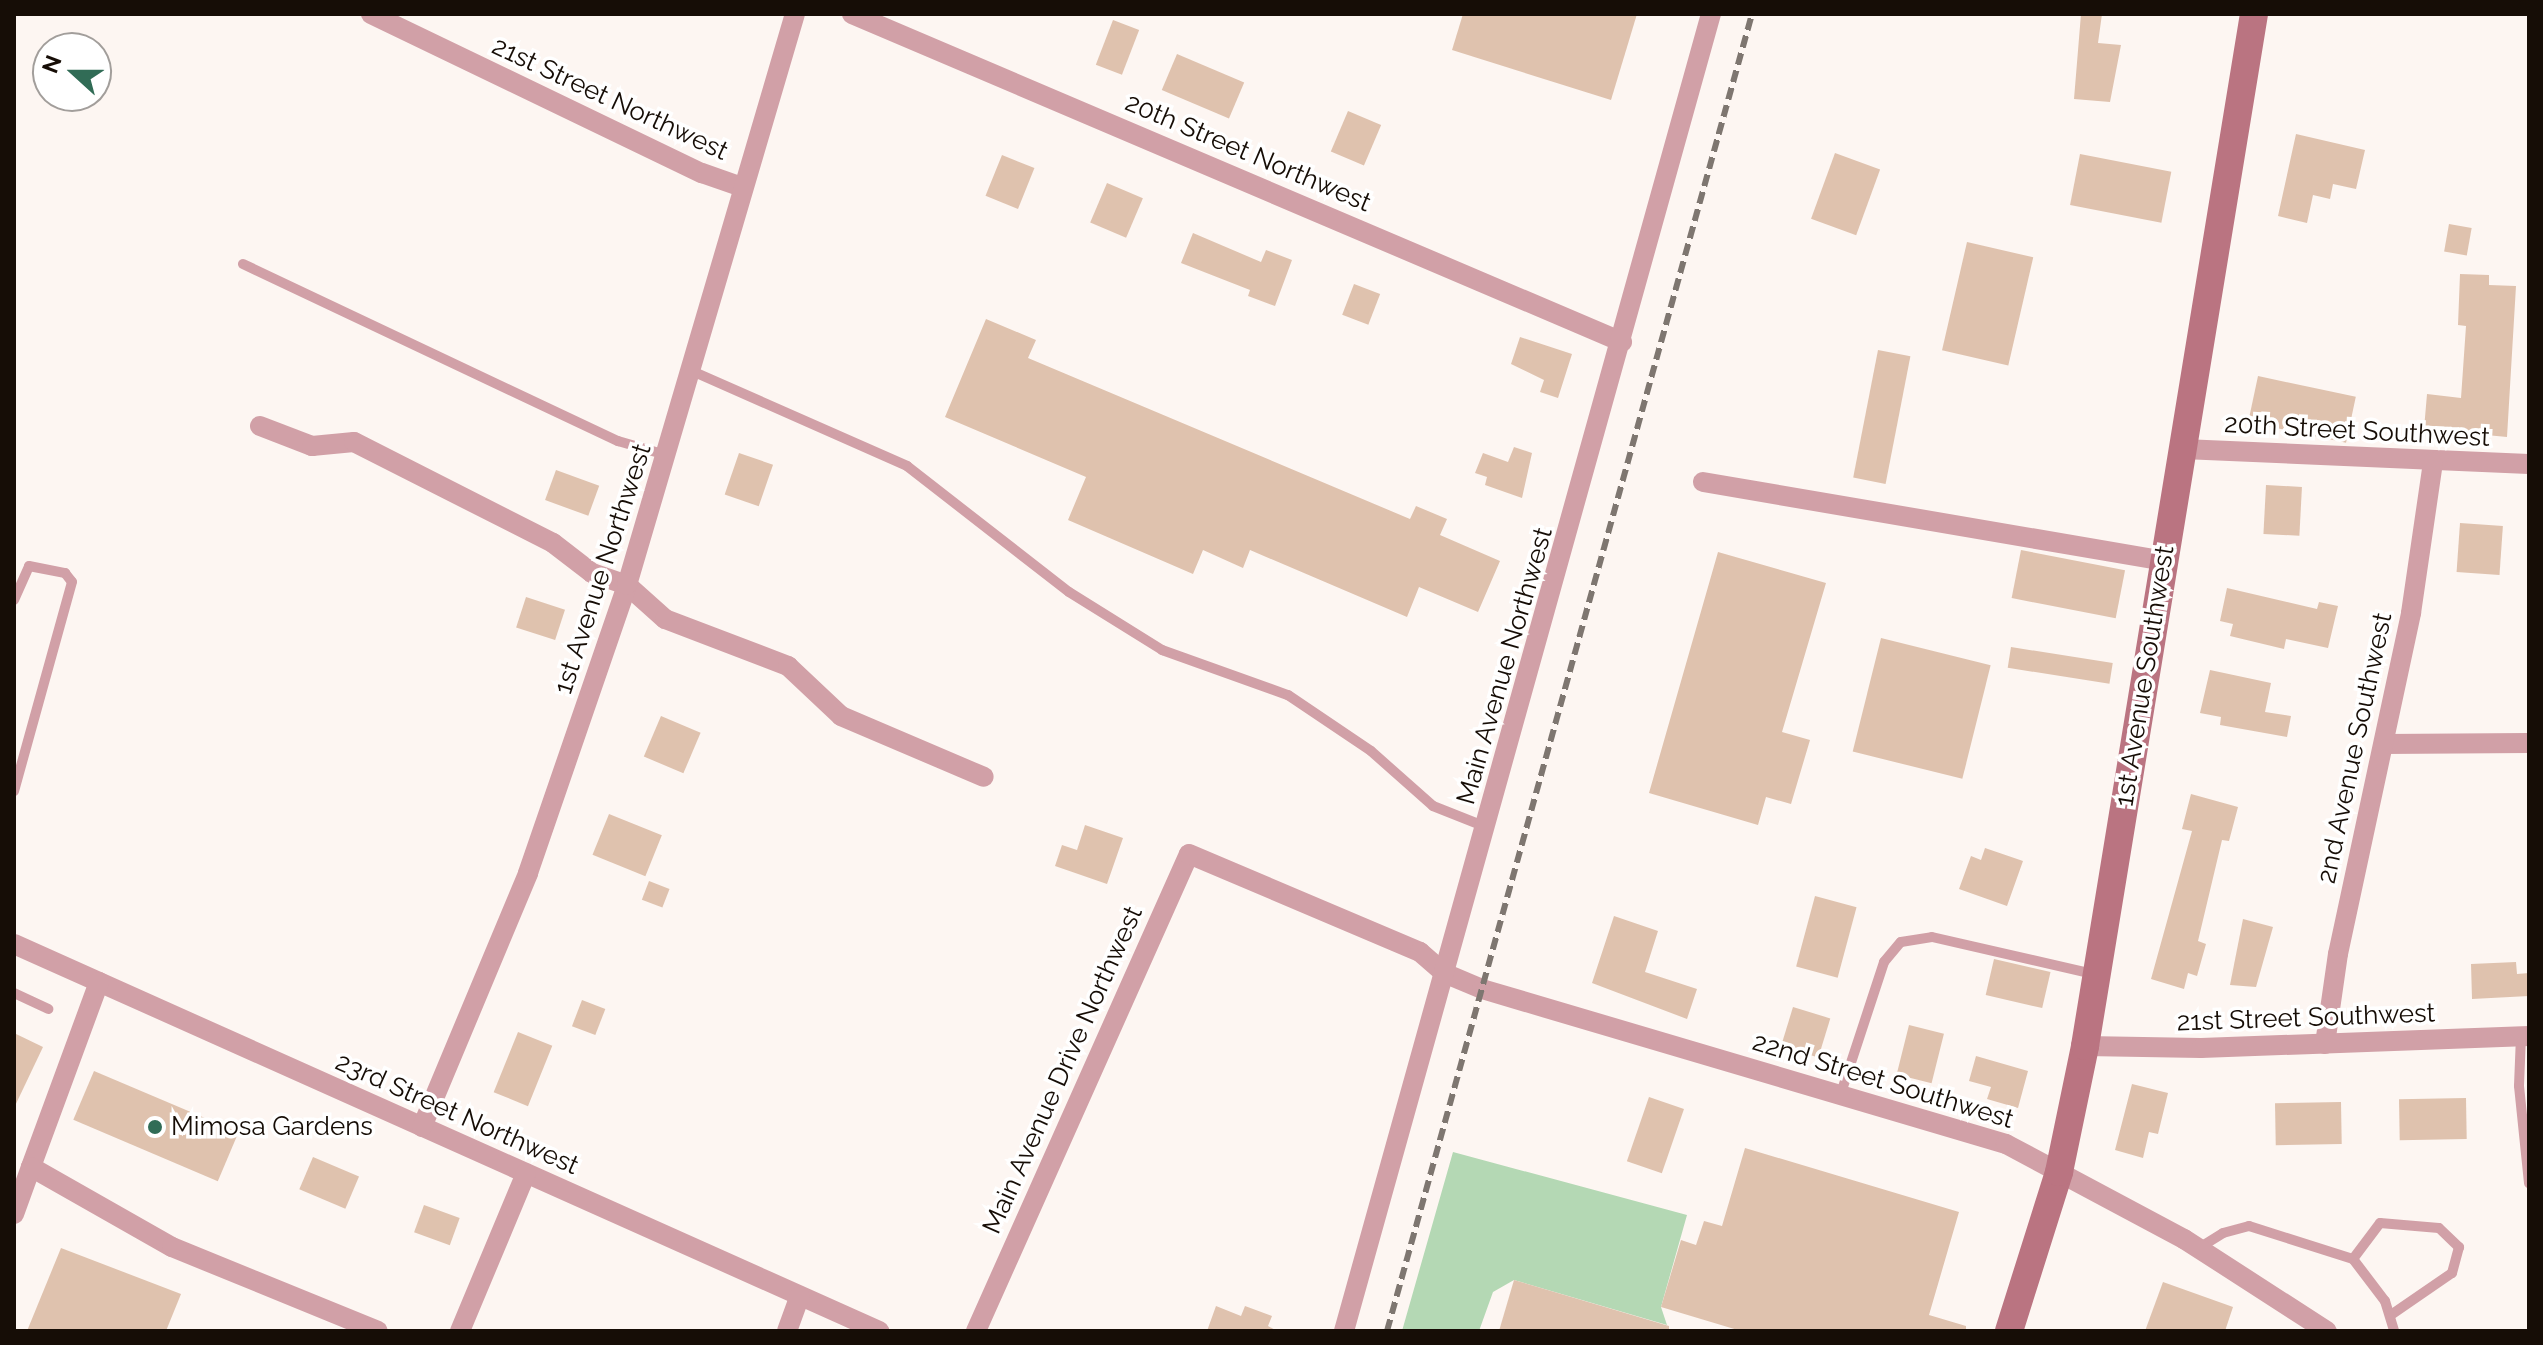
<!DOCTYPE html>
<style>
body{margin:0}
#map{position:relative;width:2543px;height:1345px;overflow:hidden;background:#fdf6f2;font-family:Raleway,sans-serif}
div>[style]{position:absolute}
.green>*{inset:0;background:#b4d8b4}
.building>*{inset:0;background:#dfc2ae;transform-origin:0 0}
.service>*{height:10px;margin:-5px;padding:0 5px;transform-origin:5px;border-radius:5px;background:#d1a0a7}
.minor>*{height:20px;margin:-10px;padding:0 10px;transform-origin:10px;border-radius:10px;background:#d1a0a7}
.secondary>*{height:28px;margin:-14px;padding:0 14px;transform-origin:14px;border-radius:14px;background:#ba7481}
.rail>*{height:6px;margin-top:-3px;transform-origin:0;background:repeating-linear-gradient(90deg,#7e7670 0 12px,transparent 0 18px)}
.dots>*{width:22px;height:22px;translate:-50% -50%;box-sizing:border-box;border:4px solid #fff;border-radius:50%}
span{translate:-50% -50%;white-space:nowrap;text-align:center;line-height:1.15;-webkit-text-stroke:7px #fff;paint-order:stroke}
.street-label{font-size:26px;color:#160d06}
.poi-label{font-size:26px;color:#160d06}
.left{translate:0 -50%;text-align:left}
.frame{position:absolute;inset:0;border:16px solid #160d06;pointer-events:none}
.north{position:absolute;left:32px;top:32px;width:80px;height:80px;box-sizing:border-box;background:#fff;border:2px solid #a29e9b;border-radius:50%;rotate:291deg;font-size:22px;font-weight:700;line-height:32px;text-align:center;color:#160d06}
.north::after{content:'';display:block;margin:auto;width:28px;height:36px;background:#316c56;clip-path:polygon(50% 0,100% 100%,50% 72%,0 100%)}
</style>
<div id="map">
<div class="green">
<div style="clip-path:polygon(1453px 1152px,1687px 1215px,1661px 1307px,1667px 1325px,1514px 1280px,1493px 1292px,1479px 1331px,1402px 1331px)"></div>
</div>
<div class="building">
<div style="clip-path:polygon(1463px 14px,1637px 14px,1611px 100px,1452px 50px)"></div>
<div style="clip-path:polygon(2081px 14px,2102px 14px,2098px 43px,2121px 45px,2110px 102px,2074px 99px)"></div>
<div style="left:1113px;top:20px;width:28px;height:48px;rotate:21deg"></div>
<div style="left:1177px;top:54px;width:73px;height:39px;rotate:23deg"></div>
<div style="left:1348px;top:111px;width:36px;height:44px;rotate:23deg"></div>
<div style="clip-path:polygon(2296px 134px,2365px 150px,2356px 189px,2333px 184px,2330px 199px,2313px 195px,2307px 223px,2278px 216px)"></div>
<div style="left:1835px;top:153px;width:48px;height:70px;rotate:20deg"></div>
<div style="left:2080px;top:154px;width:93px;height:52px;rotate:11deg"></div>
<div style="left:1002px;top:155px;width:35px;height:44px;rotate:22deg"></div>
<div style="left:1107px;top:183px;width:39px;height:43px;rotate:23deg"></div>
<div style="left:2449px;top:224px;width:23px;height:28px;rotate:10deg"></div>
<div style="clip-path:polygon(1193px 233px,1261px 262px,1266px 250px,1292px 260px,1275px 306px,1248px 296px,1250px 290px,1181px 263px)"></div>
<div style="left:1967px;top:242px;width:68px;height:111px;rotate:13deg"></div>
<div style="clip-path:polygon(2460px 274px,2489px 275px,2489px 285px,2516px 286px,2507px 437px,2424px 429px,2427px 394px,2461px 398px,2466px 326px,2458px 325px)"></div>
<div style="left:1354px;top:284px;width:28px;height:33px;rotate:21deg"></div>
<div style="clip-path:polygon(986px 319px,1036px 340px,1028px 358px,1410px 519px,1416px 506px,1447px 519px,1440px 535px,1500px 561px,1478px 612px,1419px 587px,1407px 617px,1250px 550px,1243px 568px,1203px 550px,1193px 574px,1068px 520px,1086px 477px,945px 417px)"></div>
<div style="clip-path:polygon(1520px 337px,1572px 354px,1558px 398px,1540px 392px,1544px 380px,1511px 364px)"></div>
<div style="left:1878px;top:350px;width:33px;height:130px;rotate:11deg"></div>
<div style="left:2258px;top:376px;width:100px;height:47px;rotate:12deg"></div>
<div style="clip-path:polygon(1514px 447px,1532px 453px,1522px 498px,1485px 485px,1487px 477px,1475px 473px,1483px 453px,1508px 462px)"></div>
<div style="left:739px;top:453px;width:36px;height:44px;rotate:19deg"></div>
<div style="left:556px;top:470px;width:46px;height:32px;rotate:20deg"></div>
<div style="left:2266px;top:485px;width:36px;height:49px;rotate:3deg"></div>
<div style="left:2460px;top:523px;width:43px;height:49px;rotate:4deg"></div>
<div style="left:2021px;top:550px;width:106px;height:49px;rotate:11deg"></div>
<div style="clip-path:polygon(1718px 552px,1826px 583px,1782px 732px,1810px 740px,1791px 804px,1766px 797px,1758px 825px,1649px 793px)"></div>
<div style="clip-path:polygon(2227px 588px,2317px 609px,2319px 602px,2338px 606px,2328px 648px,2286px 639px,2284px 649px,2230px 636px,2233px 624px,2220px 621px)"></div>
<div style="left:526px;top:597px;width:41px;height:32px;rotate:18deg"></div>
<div style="left:1881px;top:638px;width:113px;height:117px;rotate:14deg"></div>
<div style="left:2011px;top:647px;width:103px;height:21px;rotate:9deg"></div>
<div style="clip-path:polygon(2210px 670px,2271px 683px,2265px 712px,2291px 716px,2287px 737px,2220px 725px,2221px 717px,2200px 713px)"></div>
<div style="left:661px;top:716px;width:43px;height:44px;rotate:23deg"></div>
<div style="clip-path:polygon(2191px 794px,2238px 807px,2229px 841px,2222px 840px,2198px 941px,2206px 944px,2197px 976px,2188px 973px,2184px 989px,2151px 979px,2192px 831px,2182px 829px)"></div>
<div style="left:609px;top:814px;width:57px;height:44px;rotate:22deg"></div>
<div style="clip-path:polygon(1085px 825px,1123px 838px,1107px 884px,1055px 866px,1062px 845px,1077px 850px)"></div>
<div style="clip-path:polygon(1985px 848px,2023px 861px,2007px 906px,1959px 889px,1971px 856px,1981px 860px)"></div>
<div style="left:649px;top:881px;width:22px;height:20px;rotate:21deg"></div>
<div style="left:1815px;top:896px;width:43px;height:73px;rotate:15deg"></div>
<div style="clip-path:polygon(1614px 916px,1658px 931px,1645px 972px,1697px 989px,1687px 1019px,1592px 983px)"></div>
<div style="clip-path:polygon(2243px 919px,2273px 927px,2256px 987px,2230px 985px)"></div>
<div style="left:1994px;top:959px;width:58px;height:37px;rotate:13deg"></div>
<div style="clip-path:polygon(2516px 962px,2517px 974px,2529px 973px,2529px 996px,2472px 999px,2471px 964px)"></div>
<div style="left:582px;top:1000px;width:25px;height:28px;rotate:21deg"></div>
<div style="left:1793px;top:1007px;width:39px;height:41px;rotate:17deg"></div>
<div style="left:1909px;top:1025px;width:36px;height:51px;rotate:14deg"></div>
<div style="left:518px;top:1032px;width:37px;height:65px;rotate:22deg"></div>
<div style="clip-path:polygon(14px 1033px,43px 1047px,14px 1108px)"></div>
<div style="clip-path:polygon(1976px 1056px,2028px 1071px,2018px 1108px,1987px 1099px,1991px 1087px,1969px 1081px)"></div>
<div style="left:94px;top:1071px;width:157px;height:53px;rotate:23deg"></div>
<div style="clip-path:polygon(2132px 1084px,2168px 1093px,2158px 1134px,2149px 1132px,2143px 1158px,2115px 1150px)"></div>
<div style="left:1649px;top:1097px;width:37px;height:68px;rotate:19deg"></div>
<div style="left:2466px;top:1098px;width:41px;height:67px;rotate:89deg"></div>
<div style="left:2341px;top:1102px;width:42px;height:66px;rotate:89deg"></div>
<div style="clip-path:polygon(1745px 1148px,1959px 1212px,1929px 1315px,1966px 1326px,1966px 1331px,1741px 1331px,1661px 1307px,1681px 1240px,1696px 1245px,1704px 1221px,1722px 1226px)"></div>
<div style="left:313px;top:1157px;width:50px;height:35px;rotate:23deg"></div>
<div style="left:424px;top:1205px;width:38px;height:29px;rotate:20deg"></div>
<div style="clip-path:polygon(61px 1248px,181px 1294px,166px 1331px,27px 1331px)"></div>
<div style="clip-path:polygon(1514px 1280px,1669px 1326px,1669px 1331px,1499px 1331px)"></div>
<div style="clip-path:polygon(2163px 1282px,2233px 1307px,2225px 1331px,2145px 1331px)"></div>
<div style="clip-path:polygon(1216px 1306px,1241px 1316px,1245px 1306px,1272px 1316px,1268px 1326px,1277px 1331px,1207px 1331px)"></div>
</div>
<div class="service">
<div style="left:243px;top:264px;width:415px;rotate:25.3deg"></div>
<div style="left:618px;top:441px;width:50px;rotate:16.3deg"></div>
<div style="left:692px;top:371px;width:235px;rotate:23.8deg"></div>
<div style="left:907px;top:466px;width:205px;rotate:37.9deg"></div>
<div style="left:1069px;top:592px;width:110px;rotate:31.9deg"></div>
<div style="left:1162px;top:650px;width:134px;rotate:19.7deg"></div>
<div style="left:1288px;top:695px;width:100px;rotate:34deg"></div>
<div style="left:1371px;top:751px;width:83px;rotate:41.6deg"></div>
<div style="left:1433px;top:806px;width:57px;rotate:21.6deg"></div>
<div style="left:14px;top:600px;width:37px;rotate:-66deg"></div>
<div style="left:29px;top:566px;width:37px;rotate:11deg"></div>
<div style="left:65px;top:573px;width:11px;rotate:52deg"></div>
<div style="left:72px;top:582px;width:217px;rotate:105.5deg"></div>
<div style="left:14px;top:993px;width:38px;rotate:25deg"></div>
<div style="left:2521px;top:1036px;width:50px;rotate:92.3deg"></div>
<div style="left:2519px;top:1086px;width:98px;rotate:84.1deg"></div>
<div style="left:1841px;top:1093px;width:138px;rotate:-71.8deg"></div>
<div style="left:1884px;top:962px;width:26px;rotate:-50deg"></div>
<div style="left:1901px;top:942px;width:31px;rotate:-9deg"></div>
<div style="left:1932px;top:937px;width:166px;rotate:12.9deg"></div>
<div style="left:2199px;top:1248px;width:28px;rotate:-32deg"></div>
<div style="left:2223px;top:1233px;width:27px;rotate:-15deg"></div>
<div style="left:2249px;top:1226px;width:109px;rotate:17.6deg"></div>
<div style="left:2353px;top:1259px;width:53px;rotate:52.7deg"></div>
<div style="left:2385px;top:1301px;width:31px;rotate:73deg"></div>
<div style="left:2353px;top:1259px;width:45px;rotate:-53.1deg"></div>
<div style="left:2380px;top:1223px;width:59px;rotate:4.8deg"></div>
<div style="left:2439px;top:1228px;width:28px;rotate:44deg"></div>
<div style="left:2459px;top:1247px;width:27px;rotate:105deg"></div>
<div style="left:2452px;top:1273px;width:74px;rotate:145.5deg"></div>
</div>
<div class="minor">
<div style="left:371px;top:14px;width:367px;rotate:25.7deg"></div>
<div style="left:702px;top:173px;width:42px;rotate:19.3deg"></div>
<div style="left:852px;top:14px;width:837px;rotate:23.07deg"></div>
<div style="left:260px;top:426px;width:56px;rotate:21deg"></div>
<div style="left:312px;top:446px;width:42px;rotate:-5.4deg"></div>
<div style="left:354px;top:442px;width:223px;rotate:26.9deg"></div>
<div style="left:553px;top:543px;width:49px;rotate:37.6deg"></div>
<div style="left:592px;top:573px;width:37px;rotate:19deg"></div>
<div style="left:627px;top:585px;width:51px;rotate:41.8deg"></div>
<div style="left:665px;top:619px;width:132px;rotate:20.9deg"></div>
<div style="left:788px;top:666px;width:73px;rotate:43.3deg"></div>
<div style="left:841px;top:716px;width:155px;rotate:23.1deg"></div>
<div style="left:2183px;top:449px;width:346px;rotate:2.5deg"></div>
<div style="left:1703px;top:482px;width:468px;rotate:9.7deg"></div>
<div style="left:2384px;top:744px;width:145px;rotate:-0.4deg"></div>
<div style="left:14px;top:944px;width:948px;rotate:24.1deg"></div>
<div style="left:99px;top:982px;width:197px;rotate:110.2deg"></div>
<div style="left:31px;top:1167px;width:162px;rotate:29.6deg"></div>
<div style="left:172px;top:1247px;width:222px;rotate:22.2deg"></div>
<div style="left:2325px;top:1044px;width:91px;rotate:-81.8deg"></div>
<div style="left:2338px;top:954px;width:349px;rotate:-77.9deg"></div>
<div style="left:2411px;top:613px;width:152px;rotate:-81.7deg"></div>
<div style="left:2085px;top:1046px;width:116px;rotate:1deg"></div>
<div style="left:2201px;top:1048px;width:328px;rotate:-2.1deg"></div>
<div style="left:422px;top:1127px;width:275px;rotate:-67.3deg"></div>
<div style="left:528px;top:873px;width:305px;rotate:-71deg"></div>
<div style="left:627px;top:585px;width:595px;rotate:-73.61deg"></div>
<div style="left:14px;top:1214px;width:50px;rotate:-70.1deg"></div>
<div style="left:460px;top:1331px;width:171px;rotate:-67.3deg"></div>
<div style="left:787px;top:1331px;width:37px;rotate:-70deg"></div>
<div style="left:976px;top:1331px;width:522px;rotate:-65.94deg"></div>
<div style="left:1189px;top:854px;width:251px;rotate:23deg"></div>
<div style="left:1420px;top:952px;width:32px;rotate:41deg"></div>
<div style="left:1444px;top:973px;width:41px;rotate:22.8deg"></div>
<div style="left:1482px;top:989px;width:546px;rotate:16.48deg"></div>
<div style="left:2006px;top:1144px;width:202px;rotate:28.1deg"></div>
<div style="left:2184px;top:1239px;width:170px;rotate:32.8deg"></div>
<div style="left:1344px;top:1331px;width:1367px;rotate:-74.43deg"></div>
</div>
<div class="secondary">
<div style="left:2009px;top:1331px;width:167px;rotate:-72.5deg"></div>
<div style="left:2059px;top:1172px;width:129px;rotate:-78.3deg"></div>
<div style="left:2085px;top:1046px;width:1046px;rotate:-80.7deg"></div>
</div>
<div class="rail">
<div style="left:1387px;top:1331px;width:1367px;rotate:-74.51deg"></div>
</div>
<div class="dots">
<div style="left:155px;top:1127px;background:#316c56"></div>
</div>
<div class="street-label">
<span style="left:610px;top:99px;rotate:25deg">21st Street Northwest</span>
<span style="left:1248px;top:153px;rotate:23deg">20th Street Northwest</span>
<span style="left:2357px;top:431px;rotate:3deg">20th Street Southwest</span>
<span style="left:603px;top:569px;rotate:-72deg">1st Avenue Northwest</span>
<span style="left:1505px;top:666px;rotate:-74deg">Main Avenue Northwest</span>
<span style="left:2145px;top:676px;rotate:-81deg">1st Avenue Southwest</span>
<span style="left:2355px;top:748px;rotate:-78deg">2nd Avenue Southwest</span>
<span style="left:2306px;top:1018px;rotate:-2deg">21st Street Southwest</span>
<span style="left:1063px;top:1070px;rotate:-66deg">Main Avenue Drive Northwest</span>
<span style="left:1883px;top:1081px;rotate:17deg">22nd Street Southwest</span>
<span style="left:457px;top:1114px;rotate:24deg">23rd Street Northwest</span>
</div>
<div class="poi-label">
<span class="left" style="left:171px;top:1127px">Mimosa Gardens</span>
</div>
<div class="frame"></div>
<div class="north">N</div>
</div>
